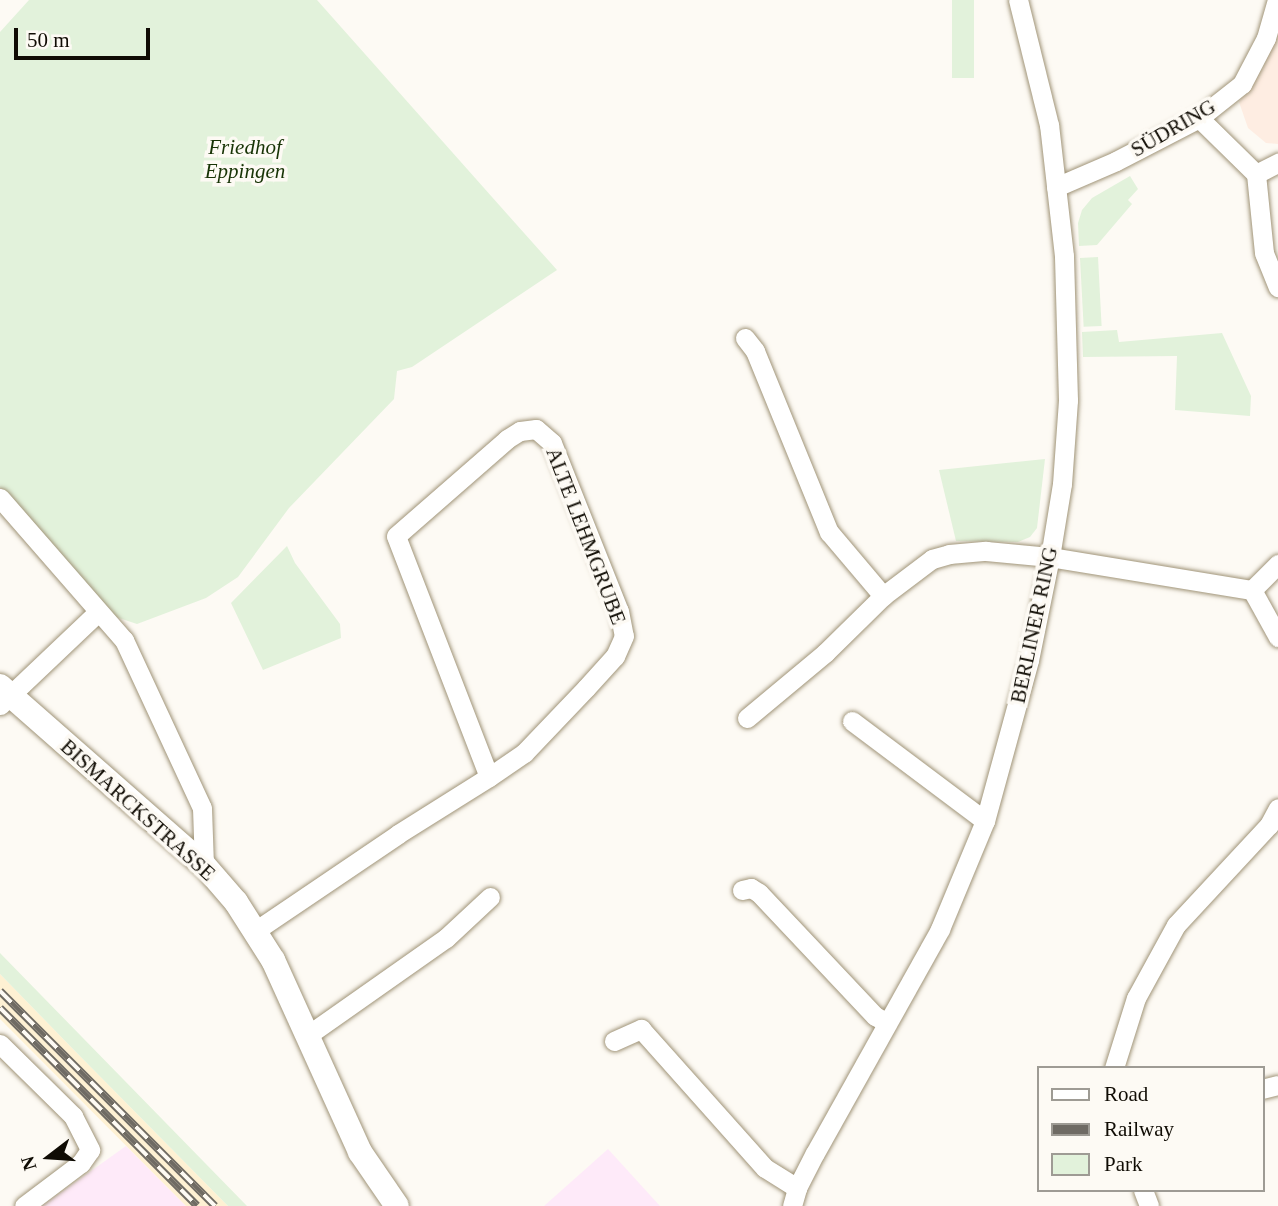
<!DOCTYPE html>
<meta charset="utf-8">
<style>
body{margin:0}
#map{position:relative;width:1278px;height:1206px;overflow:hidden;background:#fdfaf4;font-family:Georgia,serif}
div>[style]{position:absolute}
.commercial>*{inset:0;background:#feeaf9}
.built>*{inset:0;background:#fef1d3}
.education>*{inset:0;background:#feede2}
.green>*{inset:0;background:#e2f2db;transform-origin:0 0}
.roads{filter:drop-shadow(0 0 2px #a09478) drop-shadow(0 0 2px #a09478)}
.minor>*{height:19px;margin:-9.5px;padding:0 9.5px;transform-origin:9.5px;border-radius:9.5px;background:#fff}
.tertiary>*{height:24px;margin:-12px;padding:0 12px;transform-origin:12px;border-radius:12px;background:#fff}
.rail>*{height:8px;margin-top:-4px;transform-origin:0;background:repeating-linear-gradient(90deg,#fdfaf4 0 16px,#6f6b64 0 32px);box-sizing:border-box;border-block:2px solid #6f6b64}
span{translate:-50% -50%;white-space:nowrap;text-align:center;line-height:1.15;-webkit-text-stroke:7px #fdfaf4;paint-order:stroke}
.street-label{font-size:21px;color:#100c04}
.park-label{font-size:21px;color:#183406;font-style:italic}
.legend{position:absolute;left:1037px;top:1066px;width:228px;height:126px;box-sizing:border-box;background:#fdfaf4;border:2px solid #9e9b94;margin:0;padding:9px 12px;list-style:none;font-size:21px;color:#100c04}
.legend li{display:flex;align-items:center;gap:14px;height:35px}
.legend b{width:35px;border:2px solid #9e9b94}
.north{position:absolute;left:14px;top:1122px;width:70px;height:70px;-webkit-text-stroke:5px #fdfaf4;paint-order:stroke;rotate:253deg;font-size:19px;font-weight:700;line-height:28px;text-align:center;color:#100c04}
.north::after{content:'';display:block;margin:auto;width:24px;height:32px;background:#100c04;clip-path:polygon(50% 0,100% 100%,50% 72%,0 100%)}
.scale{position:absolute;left:14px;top:28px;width:136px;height:32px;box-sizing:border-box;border:4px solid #100c04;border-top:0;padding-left:9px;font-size:21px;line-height:24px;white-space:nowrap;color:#100c04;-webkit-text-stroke:5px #fdfaf4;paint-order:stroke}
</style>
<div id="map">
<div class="commercial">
<div style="clip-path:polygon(126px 1146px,186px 1206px,42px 1206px)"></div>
<div style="clip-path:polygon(608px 1149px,660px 1206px,544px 1206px)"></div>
</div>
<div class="built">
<div style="clip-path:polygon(0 974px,71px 1047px,228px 1206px,186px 1206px,0 1019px)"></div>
</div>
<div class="education">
<div style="clip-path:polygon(1278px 23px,1278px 144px,1266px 143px,1248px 128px,1239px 102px,1263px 68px)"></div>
</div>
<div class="green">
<div style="clip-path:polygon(29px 0,317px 0,557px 270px,412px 367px,397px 371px,394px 399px,289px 508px,238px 577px,206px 598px,137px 624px,107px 614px,0 487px,0 32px)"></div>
<div style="left:952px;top:0;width:22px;height:78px"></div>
<div style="clip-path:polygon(1130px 176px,1138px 189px,1128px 200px,1132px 204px,1097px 245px,1079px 246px,1078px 223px,1082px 210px,1092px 198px)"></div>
<div style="left:1098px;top:257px;width:69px;height:18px;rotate:87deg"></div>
<div style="clip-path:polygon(1117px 330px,1119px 342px,1222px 333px,1251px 396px,1250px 416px,1175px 410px,1177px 356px,1083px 357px,1082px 332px)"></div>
<div style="clip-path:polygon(1045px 459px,1037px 528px,1030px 537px,1018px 542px,956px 541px,939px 470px)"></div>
<div style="clip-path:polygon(287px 546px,295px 563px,340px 624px,341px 638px,263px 670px,231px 603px)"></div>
<div style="clip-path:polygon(0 953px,205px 1163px,247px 1206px,228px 1206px,71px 1047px,0 974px)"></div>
</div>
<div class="roads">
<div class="minor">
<div style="left:1199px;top:118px;width:80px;rotate:44.5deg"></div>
<div style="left:1256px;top:174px;width:79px;rotate:84.2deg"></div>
<div style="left:1264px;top:253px;width:37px;rotate:68deg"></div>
<div style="left:1256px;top:174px;width:25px;rotate:-27deg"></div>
<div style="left:1056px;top:187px;width:65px;rotate:-23.4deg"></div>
<div style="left:1116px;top:161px;width:93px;rotate:-27.4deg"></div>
<div style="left:1199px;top:118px;width:55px;rotate:-38.3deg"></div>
<div style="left:1242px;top:84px;width:52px;rotate:-62.4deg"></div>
<div style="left:1266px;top:38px;width:40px;rotate:-74deg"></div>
<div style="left:745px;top:338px;width:16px;rotate:52deg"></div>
<div style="left:755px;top:351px;width:196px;rotate:67.8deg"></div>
<div style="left:829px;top:532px;width:84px;rotate:49.8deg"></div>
<div style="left:0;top:498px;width:189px;rotate:48.9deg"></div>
<div style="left:124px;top:640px;width:185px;rotate:65.1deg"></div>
<div style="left:202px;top:808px;width:57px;rotate:88deg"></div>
<div style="left:1252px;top:590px;width:37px;rotate:-45deg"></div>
<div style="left:0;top:705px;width:134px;rotate:-43.5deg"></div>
<div style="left:747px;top:718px;width:102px;rotate:-39.8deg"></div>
<div style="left:825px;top:653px;width:81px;rotate:-44.5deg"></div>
<div style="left:883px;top:596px;width:61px;rotate:-37.1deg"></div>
<div style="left:932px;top:559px;width:18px;rotate:-16deg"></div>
<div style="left:949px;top:554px;width:37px;rotate:-5deg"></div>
<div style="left:986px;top:551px;width:64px;rotate:5.4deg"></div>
<div style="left:1050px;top:557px;width:205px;rotate:9.3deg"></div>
<div style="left:1252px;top:590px;width:54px;rotate:61deg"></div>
<div style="left:852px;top:721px;width:166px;rotate:36.9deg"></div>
<div style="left:742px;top:890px;width:9px;rotate:-13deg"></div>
<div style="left:751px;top:888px;width:9px;rotate:32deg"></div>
<div style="left:759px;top:893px;width:169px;rotate:46.7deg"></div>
<div style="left:875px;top:1016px;width:13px;rotate:29deg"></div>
<div style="left:255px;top:931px;width:173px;rotate:-34.1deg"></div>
<div style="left:398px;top:834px;width:107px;rotate:-32.1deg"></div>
<div style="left:489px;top:777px;width:258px;rotate:-111.1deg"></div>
<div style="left:396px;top:536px;width:147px;rotate:-41.1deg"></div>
<div style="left:507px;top:439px;width:15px;rotate:-32deg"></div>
<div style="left:520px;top:431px;width:16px;rotate:-7deg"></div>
<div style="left:536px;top:429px;width:21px;rotate:41deg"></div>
<div style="left:552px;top:443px;width:181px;rotate:68.3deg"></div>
<div style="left:619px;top:611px;width:25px;rotate:79deg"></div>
<div style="left:624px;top:636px;width:22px;rotate:114deg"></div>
<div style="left:615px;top:656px;width:43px;rotate:132.2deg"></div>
<div style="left:586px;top:688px;width:90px;rotate:133.6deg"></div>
<div style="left:524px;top:753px;width:42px;rotate:145.6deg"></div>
<div style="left:308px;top:1035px;width:169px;rotate:-35.1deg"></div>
<div style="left:446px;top:938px;width:60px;rotate:-43deg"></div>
<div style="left:614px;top:1041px;width:30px;rotate:-24deg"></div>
<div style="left:641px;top:1029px;width:186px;rotate:48.3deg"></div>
<div style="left:765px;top:1168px;width:38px;rotate:32deg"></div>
<div style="left:0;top:1044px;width:103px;rotate:44.6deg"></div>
<div style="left:73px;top:1116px;width:38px;rotate:63deg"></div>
<div style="left:90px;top:1150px;width:16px;rotate:125deg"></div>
<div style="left:81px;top:1163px;width:71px;rotate:143deg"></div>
<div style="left:1114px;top:1068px;width:73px;rotate:-72.6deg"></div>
<div style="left:1136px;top:998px;width:83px;rotate:-61.3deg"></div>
<div style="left:1176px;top:925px;width:137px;rotate:-47.1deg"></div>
<div style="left:1269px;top:825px;width:19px;rotate:-62deg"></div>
<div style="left:1262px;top:1089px;width:16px;rotate:-14deg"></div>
<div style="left:1143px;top:1190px;width:17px;rotate:69deg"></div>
<div style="left:792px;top:1206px;width:19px;rotate:-74deg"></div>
<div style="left:797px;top:1188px;width:39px;rotate:-63deg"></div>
<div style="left:815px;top:1153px;width:257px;rotate:-60.8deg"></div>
<div style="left:940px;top:929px;width:117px;rotate:-67.4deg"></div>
<div style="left:985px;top:821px;width:167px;rotate:-74.7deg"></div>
<div style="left:1029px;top:660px;width:105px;rotate:-78.5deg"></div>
<div style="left:1050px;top:557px;width:74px;rotate:-80.7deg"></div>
<div style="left:1062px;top:484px;width:84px;rotate:-85.9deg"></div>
<div style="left:1068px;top:400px;width:144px;rotate:-91.6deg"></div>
<div style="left:1064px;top:256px;width:132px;rotate:-96.5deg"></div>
<div style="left:1049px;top:125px;width:129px;rotate:-103.9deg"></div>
</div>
<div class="tertiary">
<div style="left:0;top:686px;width:271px;rotate:41.3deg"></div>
<div style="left:204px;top:865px;width:49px;rotate:49.1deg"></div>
<div style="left:236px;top:902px;width:69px;rotate:57.5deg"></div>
<div style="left:273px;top:960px;width:211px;rotate:65.6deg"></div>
<div style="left:360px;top:1152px;width:65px;rotate:55.6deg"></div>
</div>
</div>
<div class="rail">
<div style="left:0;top:991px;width:304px;rotate:45deg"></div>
<div style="left:0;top:1008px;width:279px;rotate:45.1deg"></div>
</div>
<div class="street-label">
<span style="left:1173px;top:128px;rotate:-30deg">SÜDRING</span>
<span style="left:586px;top:536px;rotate:69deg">ALTE LEHMGRUBE</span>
<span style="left:1034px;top:625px;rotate:-78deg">BERLINER RING</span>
<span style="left:138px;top:810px;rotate:42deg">BISMARCKSTRASSE</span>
</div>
<div class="park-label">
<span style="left:245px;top:159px">Friedhof<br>Eppingen</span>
</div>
<ul class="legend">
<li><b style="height:9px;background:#fff"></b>Road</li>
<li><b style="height:9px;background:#6f6b64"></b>Railway</li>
<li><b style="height:19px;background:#e2f2db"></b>Park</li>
</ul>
<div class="north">N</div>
<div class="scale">50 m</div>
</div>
